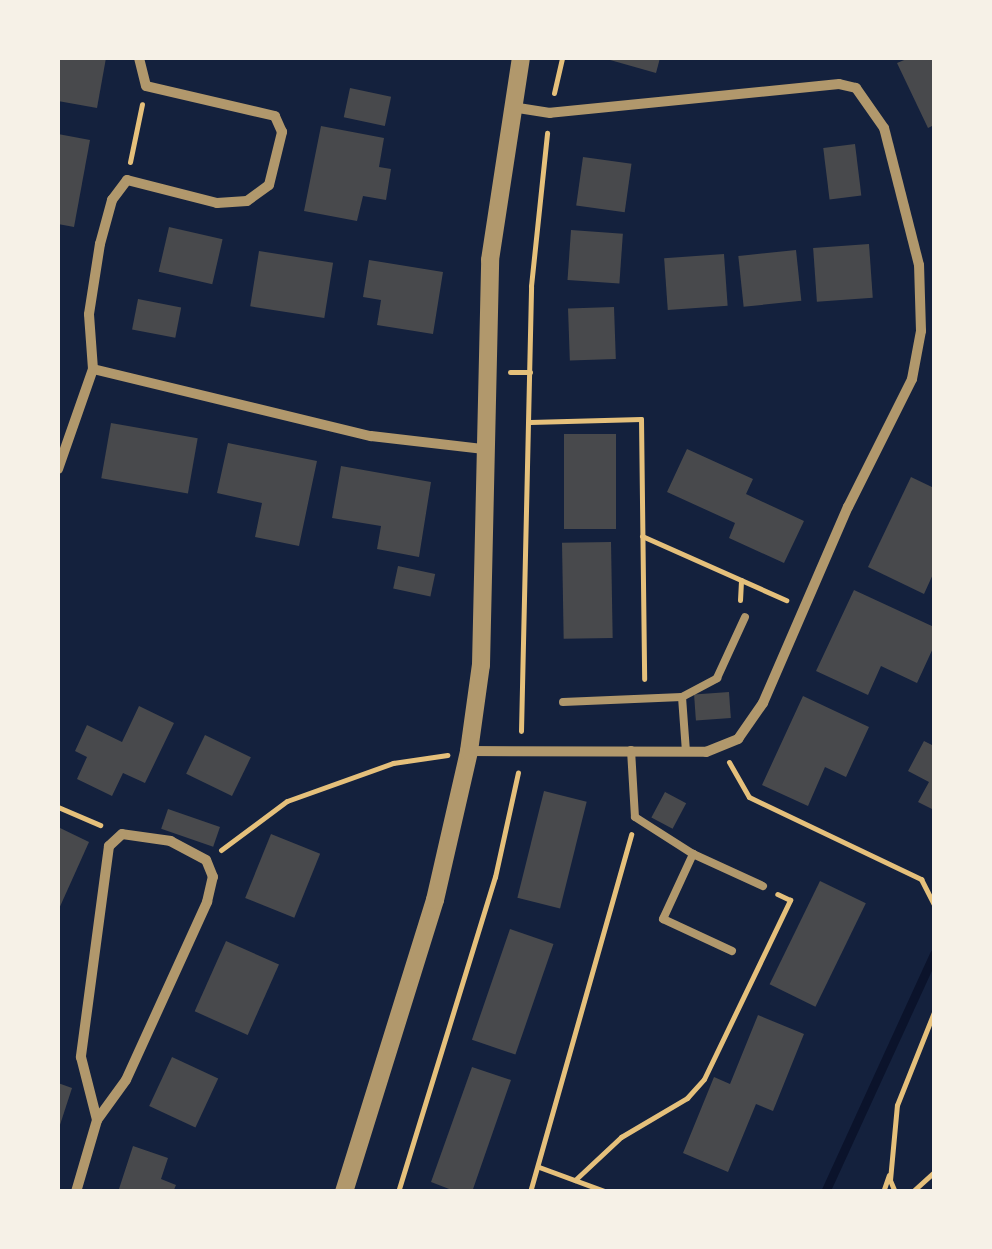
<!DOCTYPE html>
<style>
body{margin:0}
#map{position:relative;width:992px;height:1249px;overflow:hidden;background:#14213d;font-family:"Source Serif 4",serif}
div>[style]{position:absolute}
.stream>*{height:9px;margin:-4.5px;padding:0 4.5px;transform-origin:4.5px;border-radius:4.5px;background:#0b132b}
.building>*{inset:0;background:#48494c;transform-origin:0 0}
.path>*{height:5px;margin:-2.5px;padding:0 2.5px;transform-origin:2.5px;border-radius:2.5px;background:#e5c07b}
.service>*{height:8px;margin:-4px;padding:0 4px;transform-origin:4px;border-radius:4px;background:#b1986c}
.minor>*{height:10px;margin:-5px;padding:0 5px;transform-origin:5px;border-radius:5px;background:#b1986c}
.tertiary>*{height:18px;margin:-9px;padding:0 9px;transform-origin:9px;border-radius:9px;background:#b1986c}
span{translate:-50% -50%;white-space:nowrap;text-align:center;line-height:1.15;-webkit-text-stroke:8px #f6f1e7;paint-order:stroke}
.frame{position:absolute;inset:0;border:60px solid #f6f1e7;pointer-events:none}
</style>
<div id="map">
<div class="stream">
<div style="left:825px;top:1192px;width:262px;rotate:-65.4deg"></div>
</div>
<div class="building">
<div style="clip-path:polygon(58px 58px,106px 58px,97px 108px,58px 101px)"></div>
<div style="clip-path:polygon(603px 58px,660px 58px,656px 73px)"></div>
<div style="clip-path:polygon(909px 58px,934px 58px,934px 125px,928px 128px,897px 63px)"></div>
<div style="left:350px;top:88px;width:42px;height:30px;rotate:12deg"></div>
<div style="clip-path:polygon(321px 126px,384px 138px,379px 167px,391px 169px,386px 200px,363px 196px,357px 221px,304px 211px)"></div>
<div style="clip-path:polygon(58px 134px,90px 140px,74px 227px,58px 224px)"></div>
<div style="left:855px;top:144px;width:52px;height:32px;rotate:83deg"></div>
<div style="left:583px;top:157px;width:49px;height:49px;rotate:8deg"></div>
<div style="left:169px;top:227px;width:55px;height:46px;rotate:13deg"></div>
<div style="left:571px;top:230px;width:52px;height:50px;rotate:4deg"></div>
<div style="left:869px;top:244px;width:54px;height:56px;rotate:86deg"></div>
<div style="left:796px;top:250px;width:51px;height:58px;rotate:84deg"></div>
<div style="left:259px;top:251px;width:75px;height:56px;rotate:9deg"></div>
<div style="left:724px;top:254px;width:52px;height:60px;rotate:86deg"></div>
<div style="clip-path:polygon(369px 260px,443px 272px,433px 334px,377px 325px,381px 300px,363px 297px)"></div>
<div style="left:138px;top:299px;width:44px;height:31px;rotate:11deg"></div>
<div style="left:614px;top:307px;width:52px;height:46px;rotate:88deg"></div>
<div style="left:111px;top:423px;width:88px;height:56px;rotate:10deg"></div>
<div style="left:564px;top:434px;width:52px;height:95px"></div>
<div style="clip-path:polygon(228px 443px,317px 461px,299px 546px,255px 537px,262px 503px,217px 493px)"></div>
<div style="clip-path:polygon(687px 449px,753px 479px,746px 494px,804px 521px,784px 563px,729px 538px,735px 523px,667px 492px)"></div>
<div style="clip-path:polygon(341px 466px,431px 482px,419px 557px,377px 549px,381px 526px,332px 518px)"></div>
<div style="clip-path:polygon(911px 477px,934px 488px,934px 572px,924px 594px,868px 567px)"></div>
<div style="left:611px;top:542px;width:96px;height:49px;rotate:89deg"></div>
<div style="left:398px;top:566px;width:38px;height:23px;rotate:12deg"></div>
<div style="clip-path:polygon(854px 590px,934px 627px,934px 646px,917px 683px,881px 666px,868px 695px,816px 671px)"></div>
<div style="left:729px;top:692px;width:26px;height:35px;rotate:86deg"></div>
<div style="clip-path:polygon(803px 696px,869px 727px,846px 777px,825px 767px,808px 806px,762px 785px)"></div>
<div style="clip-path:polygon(139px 706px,174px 723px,145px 783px,123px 773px,112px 796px,77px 779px,87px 757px,75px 751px,87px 725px,122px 742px)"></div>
<div style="left:205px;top:735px;width:51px;height:43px;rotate:26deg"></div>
<div style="clip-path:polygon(924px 741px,934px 746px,934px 810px,918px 802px,929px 782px,908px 771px)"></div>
<div style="left:544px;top:791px;width:44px;height:110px;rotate:14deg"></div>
<div style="left:665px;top:792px;width:24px;height:29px;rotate:28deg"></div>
<div style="left:168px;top:809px;width:55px;height:21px;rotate:19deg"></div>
<div style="clip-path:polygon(58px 827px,89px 842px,58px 911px)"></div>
<div style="left:271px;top:834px;width:53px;height:69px;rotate:22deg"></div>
<div style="left:820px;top:881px;width:51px;height:115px;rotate:26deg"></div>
<div style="left:510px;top:929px;width:46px;height:117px;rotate:19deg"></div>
<div style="left:226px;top:941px;width:58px;height:77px;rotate:24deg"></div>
<div style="clip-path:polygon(758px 1015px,804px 1034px,773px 1111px,756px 1104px,728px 1172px,683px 1153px,714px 1077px,730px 1084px)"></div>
<div style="left:172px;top:1057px;width:51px;height:54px;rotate:25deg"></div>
<div style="clip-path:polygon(472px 1067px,511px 1080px,472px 1192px,457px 1192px,431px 1182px)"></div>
<div style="clip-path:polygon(58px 1083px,72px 1088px,58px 1131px)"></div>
<div style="clip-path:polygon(133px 1146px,168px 1158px,161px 1179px,176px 1185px,173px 1192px,118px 1192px)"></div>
</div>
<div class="path">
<div style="left:554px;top:93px;width:36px;rotate:-77deg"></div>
<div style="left:130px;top:162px;width:59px;rotate:-78.3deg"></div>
<div style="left:510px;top:372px;width:20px"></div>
<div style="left:530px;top:422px;width:111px;rotate:-1.5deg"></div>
<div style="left:641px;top:419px;width:260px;rotate:89.3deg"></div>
<div style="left:642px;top:536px;width:158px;rotate:24deg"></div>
<div style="left:740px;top:600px;width:20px;rotate:-87deg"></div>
<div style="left:521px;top:731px;width:445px;rotate:-88.7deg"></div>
<div style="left:531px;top:286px;width:154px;rotate:-84deg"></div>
<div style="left:729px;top:762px;width:40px;rotate:60.3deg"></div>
<div style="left:749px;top:797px;width:191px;rotate:25.5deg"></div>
<div style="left:921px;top:879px;width:29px;rotate:63deg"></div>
<div style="left:58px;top:807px;width:46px;rotate:23.2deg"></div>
<div style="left:221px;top:850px;width:82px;rotate:-36.6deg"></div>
<div style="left:287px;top:801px;width:113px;rotate:-19.7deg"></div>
<div style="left:393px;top:763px;width:55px;rotate:-8.4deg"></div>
<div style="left:539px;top:1167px;width:72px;rotate:20.2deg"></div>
<div style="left:575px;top:1180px;width:63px;rotate:-43.1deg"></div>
<div style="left:621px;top:1137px;width:77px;rotate:-30.6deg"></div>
<div style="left:687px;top:1098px;width:25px;rotate:-48deg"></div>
<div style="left:704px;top:1079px;width:199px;rotate:-64.3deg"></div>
<div style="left:790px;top:900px;width:14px;rotate:-155deg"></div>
<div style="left:398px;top:1192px;width:330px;rotate:-72.9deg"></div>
<div style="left:495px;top:877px;width:107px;rotate:-77.6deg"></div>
<div style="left:530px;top:1192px;width:372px;rotate:-74.2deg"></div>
<div style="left:883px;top:1192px;width:18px;rotate:-71deg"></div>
<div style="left:895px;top:1192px;width:13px;rotate:-113deg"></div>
<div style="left:890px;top:1180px;width:75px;rotate:-84.7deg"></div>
<div style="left:897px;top:1105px;width:100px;rotate:-68.3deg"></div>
<div style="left:912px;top:1192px;width:30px;rotate:-42deg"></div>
</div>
<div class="service">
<div style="left:682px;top:697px;width:55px;rotate:85.8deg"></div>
<div style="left:563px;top:702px;width:119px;rotate:-2.4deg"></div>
<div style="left:682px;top:697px;width:40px;rotate:-28deg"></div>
<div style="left:717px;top:678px;width:67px;rotate:-65.3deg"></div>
<div style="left:631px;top:750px;width:67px;rotate:86.6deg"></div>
<div style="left:635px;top:817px;width:69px;rotate:32.5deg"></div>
<div style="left:732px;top:951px;width:76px;rotate:-155.1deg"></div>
<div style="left:663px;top:919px;width:72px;rotate:-65.2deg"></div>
<div style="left:693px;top:854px;width:77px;rotate:24.6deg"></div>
</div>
<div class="minor">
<div style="left:93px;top:369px;width:55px;rotate:-94.2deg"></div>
<div style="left:89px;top:314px;width:71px;rotate:-81.1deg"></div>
<div style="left:100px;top:244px;width:46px;rotate:-74.7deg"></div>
<div style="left:112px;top:200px;width:25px;rotate:-53deg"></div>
<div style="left:127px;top:180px;width:93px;rotate:14.3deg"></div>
<div style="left:217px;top:203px;width:30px;rotate:-4deg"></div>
<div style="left:247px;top:201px;width:27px;rotate:-36deg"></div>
<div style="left:269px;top:185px;width:55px;rotate:-76.2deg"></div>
<div style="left:282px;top:132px;width:17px;rotate:-114deg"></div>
<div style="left:275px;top:116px;width:132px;rotate:-166.9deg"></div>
<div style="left:146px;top:86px;width:29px;rotate:-104deg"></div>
<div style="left:58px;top:469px;width:106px;rotate:-70.7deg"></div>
<div style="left:93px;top:369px;width:286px;rotate:13.6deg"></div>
<div style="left:371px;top:436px;width:114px;rotate:6.6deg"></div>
<div style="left:469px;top:751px;width:237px;rotate:0.2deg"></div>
<div style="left:706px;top:752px;width:35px;rotate:-22deg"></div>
<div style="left:738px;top:739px;width:44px;rotate:-55.2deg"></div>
<div style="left:763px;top:703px;width:214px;rotate:-66.6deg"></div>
<div style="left:848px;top:507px;width:143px;rotate:-63.4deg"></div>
<div style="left:912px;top:379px;width:49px;rotate:-79.4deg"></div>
<div style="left:921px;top:331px;width:66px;rotate:-91.7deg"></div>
<div style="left:919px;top:265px;width:141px;rotate:-104.3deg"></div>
<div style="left:884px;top:128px;width:49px;rotate:-125deg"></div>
<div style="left:856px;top:88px;width:17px;rotate:-167deg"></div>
<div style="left:839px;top:84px;width:290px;rotate:174.3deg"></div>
<div style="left:550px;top:113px;width:37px;rotate:-171deg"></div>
<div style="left:76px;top:1192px;width:75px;rotate:-73.7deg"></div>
<div style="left:97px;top:1120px;width:49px;rotate:-54.1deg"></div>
<div style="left:126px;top:1080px;width:196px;rotate:-65.5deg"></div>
<div style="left:207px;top:902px;width:26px;rotate:-77deg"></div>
<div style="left:213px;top:877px;width:18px;rotate:-112deg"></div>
<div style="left:206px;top:860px;width:40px;rotate:-152deg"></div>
<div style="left:171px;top:841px;width:49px;rotate:-171.9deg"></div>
<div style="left:122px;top:834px;width:18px;rotate:137deg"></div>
<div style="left:109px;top:846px;width:213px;rotate:97.6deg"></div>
<div style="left:81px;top:1057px;width:65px;rotate:75.7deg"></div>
</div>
<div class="tertiary">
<div style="left:344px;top:1192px;width:306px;rotate:-72.7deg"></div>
<div style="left:435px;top:900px;width:153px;rotate:-77.1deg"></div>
<div style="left:469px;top:751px;width:87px;rotate:-82.1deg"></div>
<div style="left:481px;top:665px;width:405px;rotate:-88.7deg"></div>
<div style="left:490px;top:260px;width:204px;rotate:-81.3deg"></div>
</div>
<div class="frame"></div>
</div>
